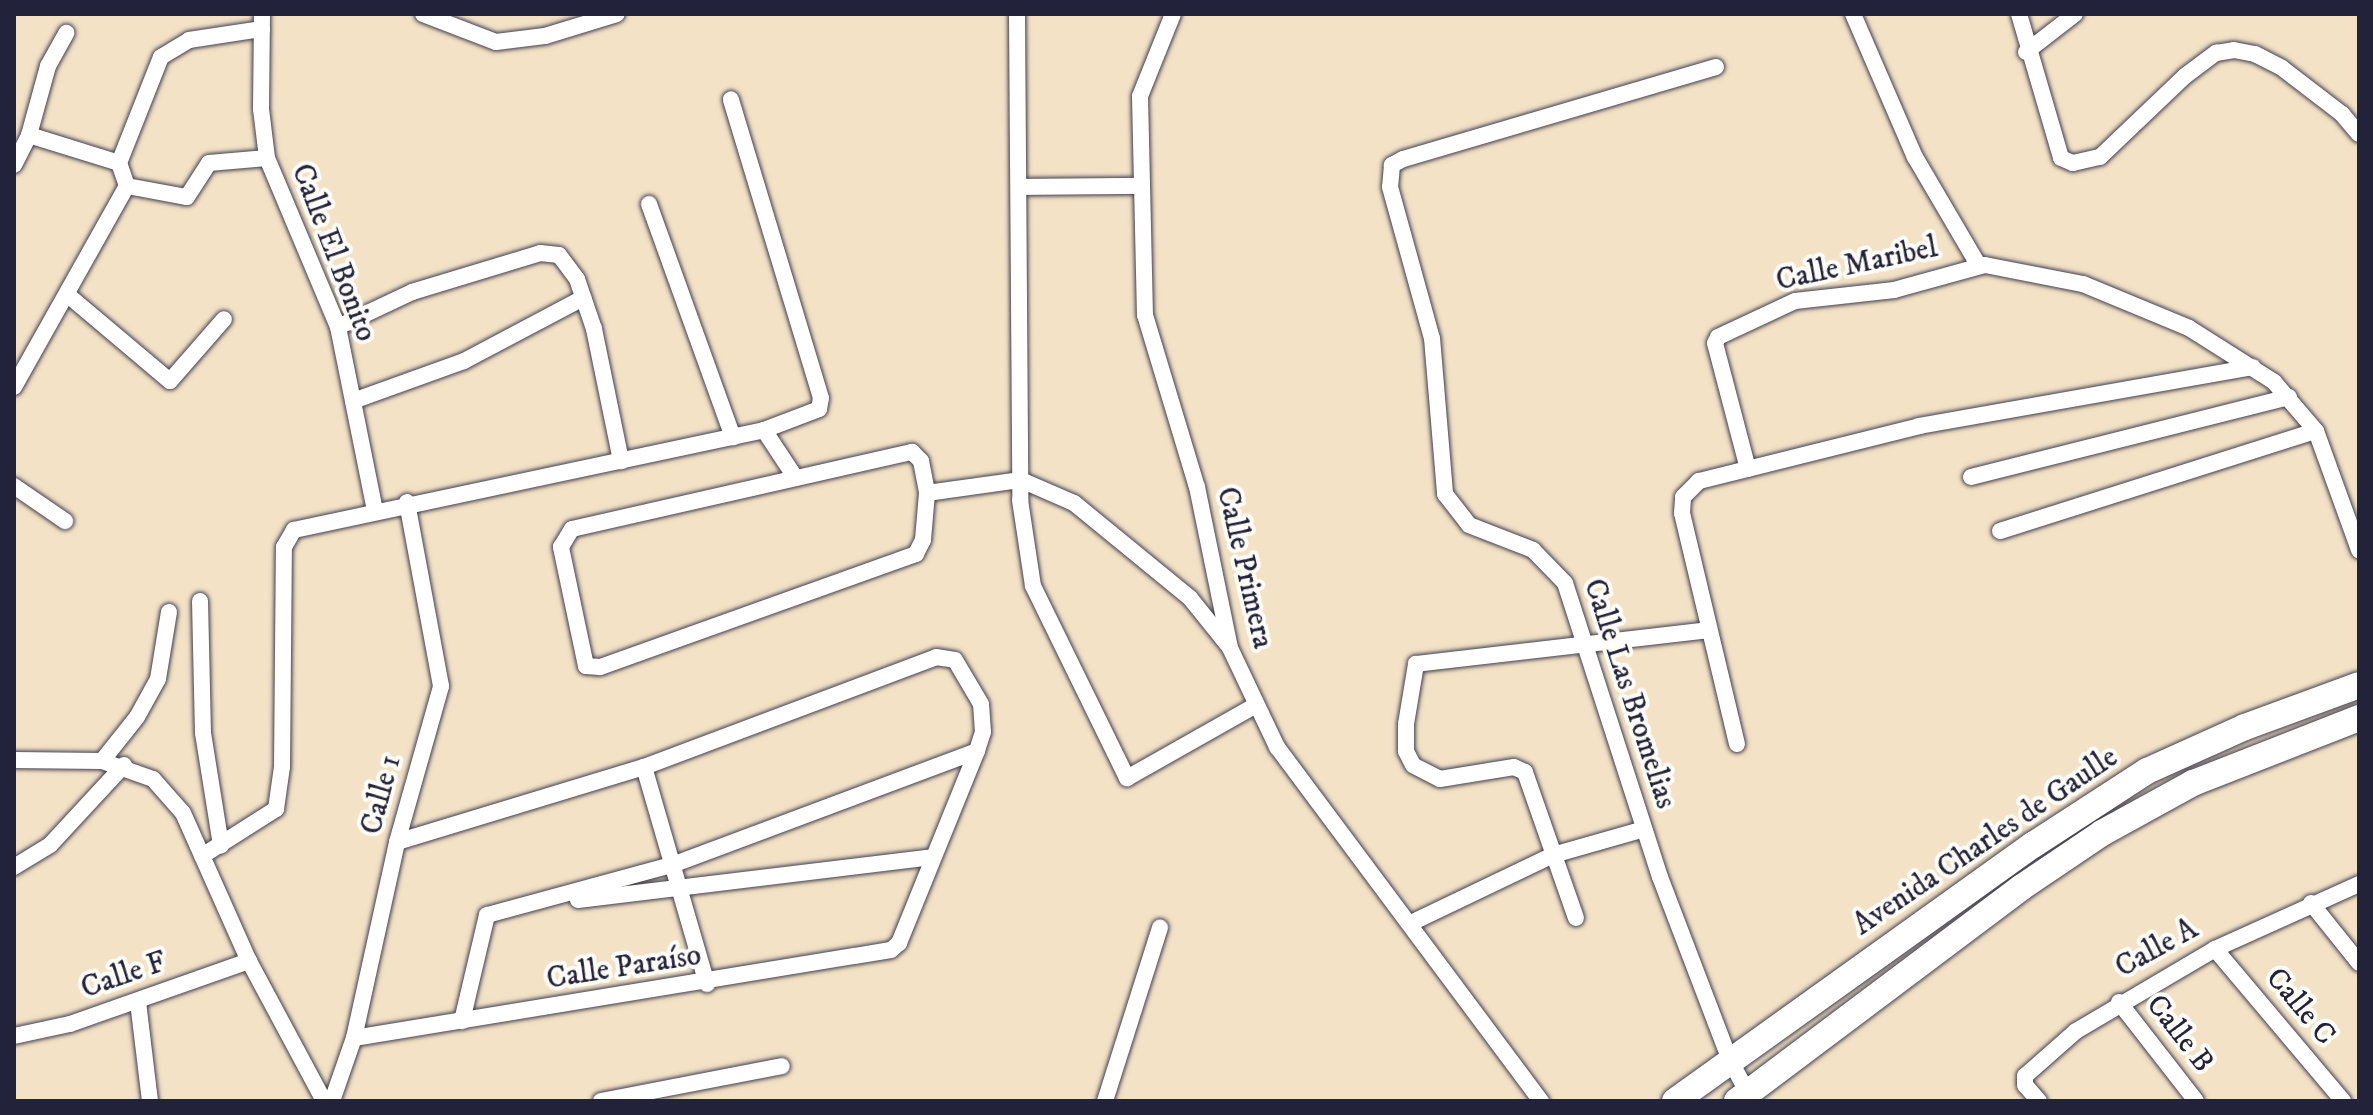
<!DOCTYPE html>
<meta charset="utf-8">
<style>
body{margin:0}
#map{position:relative;width:2373px;height:1115px;overflow:hidden;background:#f3e2c6;font-family:"IM FELL DW Pica",serif}
div>[style]{position:absolute}
.roads{filter:drop-shadow(0 0 2px #413f50) drop-shadow(0 0 2px #413f50)}
.street>*{height:16px;margin:-8px;padding:0 8px;transform-origin:8px;border-radius:8px;background:#fff}
.primary>*{height:26px;margin:-13px;padding:0 13px;transform-origin:13px;border-radius:13px;background:#fff}
span{translate:-50% -50%;white-space:nowrap;text-align:center;line-height:1.15;-webkit-text-stroke:8px #fdfcf7;paint-order:stroke}
.street-label{font-size:30px;color:#22223b}
.frame{position:absolute;inset:0;border:16px solid #22223b;pointer-events:none}
</style>
<div id="map">
<div class="roads">
<div class="street">
<div style="left:262px;top:14px;width:95px;rotate:90.6deg"></div>
<div style="left:261px;top:109px;width:49px;rotate:83deg"></div>
<div style="left:267px;top:158px;width:183px;rotate:67.2deg"></div>
<div style="left:338px;top:327px;width:187px;rotate:78.6deg"></div>
<div style="left:423px;top:14px;width:78px;rotate:21deg"></div>
<div style="left:496px;top:42px;width:49px;rotate:-7deg"></div>
<div style="left:545px;top:36px;width:75px;rotate:-17deg"></div>
<div style="left:1017px;top:14px;width:486px;rotate:89.6deg"></div>
<div style="left:1020px;top:500px;width:87px;rotate:81.4deg"></div>
<div style="left:1033px;top:586px;width:214px;rotate:63.9deg"></div>
<div style="left:1127px;top:778px;width:148px;rotate:-29.5deg"></div>
<div style="left:1173px;top:14px;width:88px;rotate:111.9deg"></div>
<div style="left:1140px;top:96px;width:219px;rotate:88.7deg"></div>
<div style="left:1145px;top:315px;width:180px;rotate:73.2deg"></div>
<div style="left:1197px;top:487px;width:164px;rotate:78.4deg"></div>
<div style="left:1230px;top:648px;width:110px;rotate:64.6deg"></div>
<div style="left:1277px;top:747px;width:442px;rotate:53.3deg"></div>
<div style="left:1853px;top:14px;width:156px;rotate:66.6deg"></div>
<div style="left:1915px;top:157px;width:126px;rotate:59.6deg"></div>
<div style="left:2019px;top:14px;width:150px;rotate:73.7deg"></div>
<div style="left:2061px;top:158px;width:13px;rotate:23deg"></div>
<div style="left:2073px;top:163px;width:28px;rotate:-13deg"></div>
<div style="left:2100px;top:157px;width:117px;rotate:-43.6deg"></div>
<div style="left:2185px;top:76px;width:39px;rotate:-37deg"></div>
<div style="left:2216px;top:53px;width:18px;rotate:-9deg"></div>
<div style="left:2234px;top:50px;width:21px;rotate:11deg"></div>
<div style="left:2255px;top:54px;width:30px;rotate:27deg"></div>
<div style="left:2282px;top:68px;width:76px;rotate:37.5deg"></div>
<div style="left:2342px;top:114px;width:26px;rotate:50deg"></div>
<div style="left:2026px;top:52px;width:62px;rotate:-37.8deg"></div>
<div style="left:1716px;top:67px;width:326px;rotate:163.6deg"></div>
<div style="left:1403px;top:159px;width:13px;rotate:151deg"></div>
<div style="left:1392px;top:165px;width:22px;rotate:95deg"></div>
<div style="left:1390px;top:187px;width:157px;rotate:74.5deg"></div>
<div style="left:1432px;top:338px;width:157px;rotate:85.2deg"></div>
<div style="left:1445px;top:494px;width:39px;rotate:52deg"></div>
<div style="left:1469px;top:525px;width:69px;rotate:21.3deg"></div>
<div style="left:1533px;top:550px;width:46px;rotate:45.9deg"></div>
<div style="left:1565px;top:583px;width:309px;rotate:72.1deg"></div>
<div style="left:1660px;top:877px;width:196px;rotate:69.1deg"></div>
<div style="left:1730px;top:1060px;width:44px;rotate:61.7deg"></div>
<div style="left:29px;top:135px;width:94px;rotate:17.3deg"></div>
<div style="left:14px;top:165px;width:34px;rotate:-63deg"></div>
<div style="left:29px;top:135px;width:72px;rotate:-74.6deg"></div>
<div style="left:48px;top:66px;width:38px;rotate:-61deg"></div>
<div style="left:127px;top:186px;width:61px;rotate:10.4deg"></div>
<div style="left:187px;top:197px;width:40px;rotate:-57.1deg"></div>
<div style="left:209px;top:163px;width:58px;rotate:-4.9deg"></div>
<div style="left:1021px;top:187px;width:121px;rotate:-0.5deg"></div>
<div style="left:649px;top:204px;width:248px;rotate:70.2deg"></div>
<div style="left:69px;top:296px;width:132px;rotate:40.1deg"></div>
<div style="left:170px;top:381px;width:82px;rotate:-48.9deg"></div>
<div style="left:338px;top:327px;width:82px;rotate:-25.3deg"></div>
<div style="left:412px;top:292px;width:134px;rotate:-16.9deg"></div>
<div style="left:540px;top:253px;width:19px;rotate:6deg"></div>
<div style="left:559px;top:255px;width:30px;rotate:53deg"></div>
<div style="left:577px;top:279px;width:53px;rotate:71.2deg"></div>
<div style="left:594px;top:329px;width:135px;rotate:78.4deg"></div>
<div style="left:14px;top:387px;width:231px;rotate:-60.7deg"></div>
<div style="left:127px;top:186px;width:24px;rotate:-109deg"></div>
<div style="left:119px;top:163px;width:114px;rotate:-68.4deg"></div>
<div style="left:161px;top:57px;width:33px;rotate:-31deg"></div>
<div style="left:189px;top:40px;width:74px;rotate:-8.6deg"></div>
<div style="left:353px;top:401px;width:118px;rotate:-19.8deg"></div>
<div style="left:464px;top:361px;width:135px;rotate:-27.9deg"></div>
<div style="left:764px;top:430px;width:56px;rotate:56.6deg"></div>
<div style="left:912px;top:452px;width:13px;rotate:45deg"></div>
<div style="left:921px;top:461px;width:33px;rotate:79deg"></div>
<div style="left:927px;top:493px;width:47px;rotate:94.9deg"></div>
<div style="left:923px;top:540px;width:16px;rotate:117deg"></div>
<div style="left:916px;top:554px;width:336px;rotate:160.3deg"></div>
<div style="left:600px;top:667px;width:14px;rotate:-176deg"></div>
<div style="left:586px;top:666px;width:122px;rotate:-101.9deg"></div>
<div style="left:561px;top:547px;width:21px;rotate:-59deg"></div>
<div style="left:572px;top:529px;width:349px;rotate:-12.8deg"></div>
<div style="left:1748px;top:469px;width:130px;rotate:-104.7deg"></div>
<div style="left:1715px;top:343px;width:7px;rotate:-63deg"></div>
<div style="left:1718px;top:337px;width:85px;rotate:-25.1deg"></div>
<div style="left:1795px;top:301px;width:100px;rotate:-6.3deg"></div>
<div style="left:1894px;top:290px;width:94px;rotate:-15.4deg"></div>
<div style="left:1985px;top:265px;width:100px;rotate:11deg"></div>
<div style="left:2083px;top:284px;width:115px;rotate:22.5deg"></div>
<div style="left:2189px;top:328px;width:101px;rotate:32.4deg"></div>
<div style="left:2274px;top:382px;width:65px;rotate:49.4deg"></div>
<div style="left:2316px;top:431px;width:127px;rotate:70.1deg"></div>
<div style="left:1971px;top:477px;width:328px;rotate:-14.1deg"></div>
<div style="left:14px;top:486px;width:62px;rotate:34.5deg"></div>
<div style="left:927px;top:493px;width:95px;rotate:-7.9deg"></div>
<div style="left:1021px;top:480px;width:58px;rotate:23.5deg"></div>
<div style="left:1074px;top:503px;width:150px;rotate:39.3deg"></div>
<div style="left:1190px;top:598px;width:59px;rotate:51.2deg"></div>
<div style="left:2000px;top:531px;width:331px;rotate:-17.6deg"></div>
<div style="left:200px;top:601px;width:132px;rotate:88.7deg"></div>
<div style="left:203px;top:733px;width:114px;rotate:80.9deg"></div>
<div style="left:1737px;top:744px;width:237px;rotate:-103.4deg"></div>
<div style="left:1682px;top:513px;width:16px;rotate:-86deg"></div>
<div style="left:1683px;top:497px;width:23px;rotate:-45deg"></div>
<div style="left:1699px;top:481px;width:227px;rotate:-14deg"></div>
<div style="left:1919px;top:426px;width:339px;rotate:-10deg"></div>
<div style="left:14px;top:760px;width:88px;rotate:0.7deg"></div>
<div style="left:102px;top:761px;width:54px;rotate:19.4deg"></div>
<div style="left:153px;top:779px;width:45px;rotate:48.6deg"></div>
<div style="left:183px;top:813px;width:162px;rotate:66deg"></div>
<div style="left:249px;top:961px;width:159px;rotate:61.8deg"></div>
<div style="left:102px;top:761px;width:56px;rotate:-51.5deg"></div>
<div style="left:137px;top:717px;width:43px;rotate:-61.1deg"></div>
<div style="left:158px;top:679px;width:68px;rotate:-80.7deg"></div>
<div style="left:644px;top:767px;width:226px;rotate:73.8deg"></div>
<div style="left:397px;top:842px;width:258px;rotate:-16.9deg"></div>
<div style="left:644px;top:767px;width:312px;rotate:-20.6deg"></div>
<div style="left:936px;top:657px;width:19px;rotate:9deg"></div>
<div style="left:955px;top:660px;width:51px;rotate:59.4deg"></div>
<div style="left:981px;top:704px;width:28px;rotate:86deg"></div>
<div style="left:983px;top:732px;width:20px;rotate:108deg"></div>
<div style="left:977px;top:751px;width:322px;rotate:159.5deg"></div>
<div style="left:675px;top:864px;width:195px;rotate:164.8deg"></div>
<div style="left:487px;top:915px;width:109px;rotate:103.3deg"></div>
<div style="left:202px;top:856px;width:88px;rotate:-32.4deg"></div>
<div style="left:276px;top:809px;width:42px;rotate:-81.9deg"></div>
<div style="left:282px;top:767px;width:220px;rotate:-89.5deg"></div>
<div style="left:284px;top:547px;width:20px;rotate:-60deg"></div>
<div style="left:294px;top:530px;width:481px;rotate:-12deg"></div>
<div style="left:764px;top:430px;width:59px;rotate:-20.9deg"></div>
<div style="left:819px;top:409px;width:11px;rotate:-80deg"></div>
<div style="left:821px;top:398px;width:312px;rotate:-106.8deg"></div>
<div style="left:14px;top:867px;width:42px;rotate:-31.4deg"></div>
<div style="left:50px;top:845px;width:109px;rotate:-47.2deg"></div>
<div style="left:578px;top:900px;width:357px;rotate:-6.9deg"></div>
<div style="left:2311px;top:903px;width:77px;rotate:51.3deg"></div>
<div style="left:1576px;top:918px;width:155px;rotate:-109.3deg"></div>
<div style="left:1525px;top:772px;width:12px;rotate:-156deg"></div>
<div style="left:1514px;top:767px;width:75px;rotate:170.8deg"></div>
<div style="left:1440px;top:779px;width:30px;rotate:-153deg"></div>
<div style="left:1413px;top:765px;width:16px;rotate:-117deg"></div>
<div style="left:1406px;top:751px;width:27px;rotate:-90deg"></div>
<div style="left:1406px;top:724px;width:61px;rotate:-80.5deg"></div>
<div style="left:1416px;top:664px;width:294px;rotate:-6.6deg"></div>
<div style="left:1411px;top:923px;width:157px;rotate:-25.6deg"></div>
<div style="left:1553px;top:855px;width:95px;rotate:-15.9deg"></div>
<div style="left:2215px;top:949px;width:199px;rotate:49.9deg"></div>
<div style="left:138px;top:1002px;width:100px;rotate:83.1deg"></div>
<div style="left:2119px;top:1002px;width:125px;rotate:52.1deg"></div>
<div style="left:14px;top:1036px;width:57px;rotate:-12.1deg"></div>
<div style="left:70px;top:1024px;width:190px;rotate:-19.4deg"></div>
<div style="left:354px;top:1038px;width:544px;rotate:-9.31deg"></div>
<div style="left:891px;top:950px;width:11px;rotate:-41deg"></div>
<div style="left:899px;top:943px;width:207px;rotate:-67.9deg"></div>
<div style="left:332px;top:1101px;width:67px;rotate:-70.8deg"></div>
<div style="left:354px;top:1038px;width:201px;rotate:-77.6deg"></div>
<div style="left:397px;top:842px;width:162px;rotate:-74.2deg"></div>
<div style="left:441px;top:686px;width:187px;rotate:-100.5deg"></div>
<div style="left:601px;top:1101px;width:184px;rotate:-10.9deg"></div>
<div style="left:1105px;top:1101px;width:182px;rotate:-72.4deg"></div>
<div style="left:2039px;top:1101px;width:21px;rotate:-131deg"></div>
<div style="left:2025px;top:1085px;width:9px;rotate:-90deg"></div>
<div style="left:2025px;top:1076px;width:68px;rotate:-41.4deg"></div>
<div style="left:2076px;top:1031px;width:161px;rotate:-30.5deg"></div>
<div style="left:2215px;top:949px;width:158px;rotate:-24.3deg"></div>
</div>
<div class="primary">
<div style="left:1675px;top:1101px;width:440px;rotate:-35.6deg"></div>
<div style="left:2033px;top:845px;width:136px;rotate:-33deg"></div>
<div style="left:2147px;top:771px;width:107px;rotate:-24.2deg"></div>
<div style="left:2245px;top:727px;width:121px;rotate:-20.2deg"></div>
<div style="left:1737px;top:1101px;width:356px;rotate:-36.9deg"></div>
<div style="left:2022px;top:887px;width:97px;rotate:-34deg"></div>
<div style="left:2102px;top:833px;width:104px;rotate:-28.8deg"></div>
<div style="left:2193px;top:783px;width:178px;rotate:-21.4deg"></div>
</div>
</div>
<div class="street-label">
<span style="left:333px;top:253px;rotate:69deg">Calle El Bonito</span>
<span style="left:1857px;top:265px;rotate:-12deg">Calle Maribel</span>
<span style="left:1244px;top:568px;rotate:77deg">Calle Primera</span>
<span style="left:1629px;top:694px;rotate:72deg">Calle Las Bromelias</span>
<span style="left:382px;top:795px;rotate:-75deg">Calle 1</span>
<span style="left:1986px;top:842px;rotate:-34deg">Avenida Charles de Gaulle</span>
<span style="left:2157px;top:949px;rotate:-29deg">Calle A</span>
<span style="left:624px;top:968px;rotate:-9deg">Calle Paraíso</span>
<span style="left:124px;top:976px;rotate:-19deg">Calle F</span>
<span style="left:2300px;top:1007px;rotate:50deg">Calle C</span>
<span style="left:2179px;top:1034px;rotate:52deg">Calle B</span>
</div>
<div class="frame"></div>
</div>
